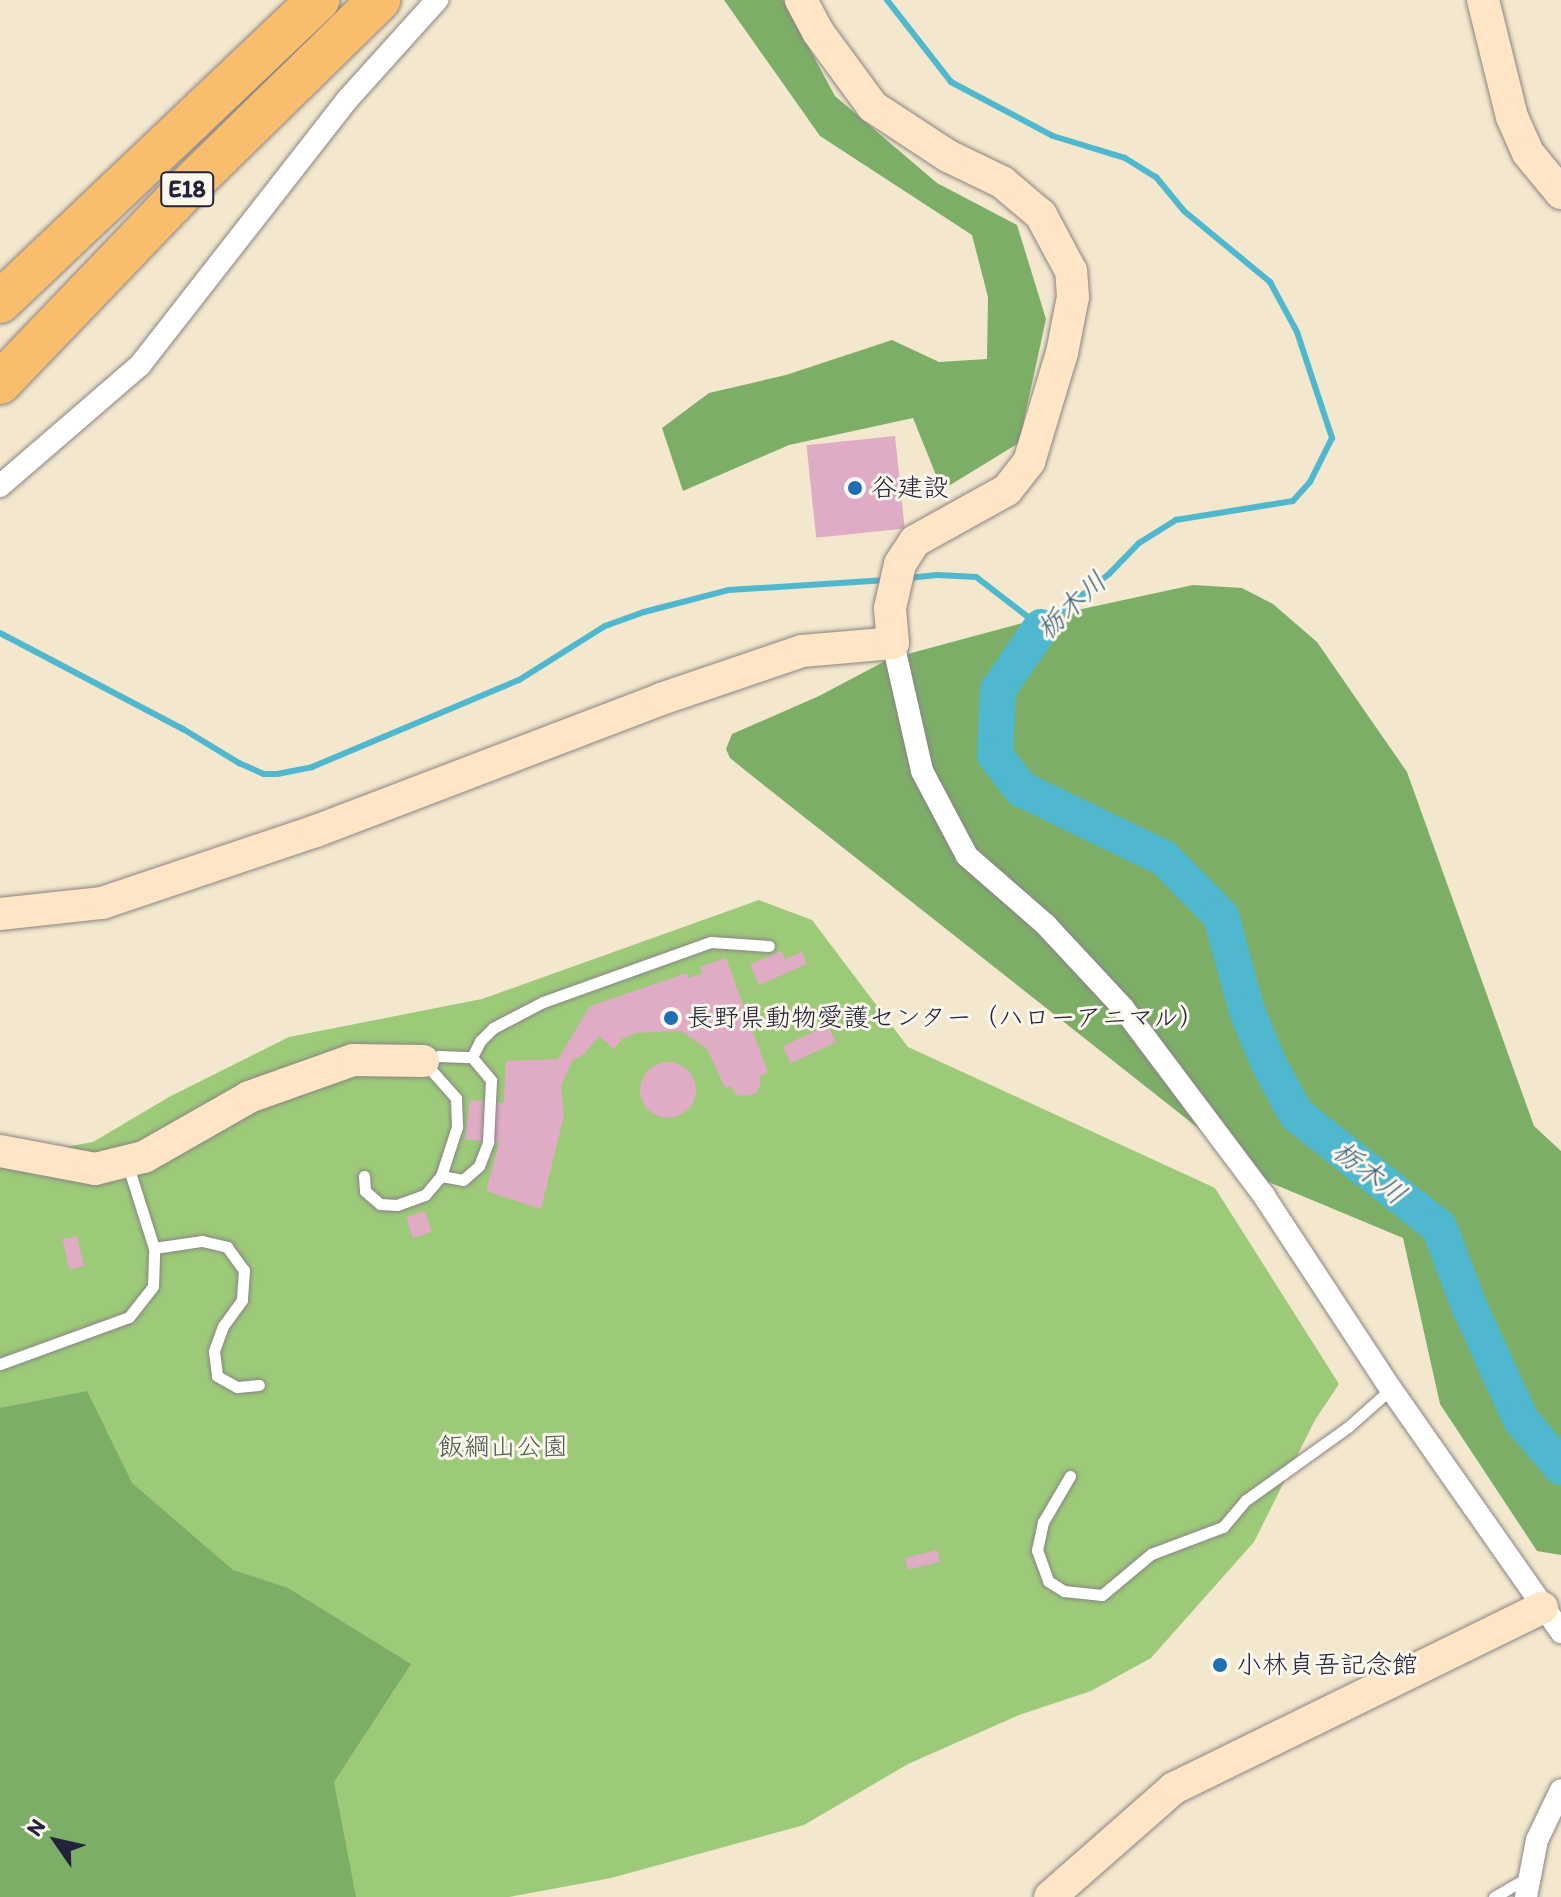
<!DOCTYPE html>
<meta charset="utf-8">
<style>
body{margin:0}
#map{position:relative;width:1561px;height:1897px;overflow:hidden;background:#f3e7cd;font-family:Itim,"Klee One",sans-serif}
div>[style]{position:absolute}
.green>*{inset:0;background:#9cca78}
.forest>*{inset:0;background:#7dae68}
.stream>*{height:6px;margin:-3px;padding:0 3px;transform-origin:3px;border-radius:3px;background:#50b8ce}
.river>*{height:36px;margin:-18px;padding:0 18px;transform-origin:18px;border-radius:18px;background:#50b8ce}
.building>*{inset:0;background:#dfabc5;transform-origin:0 0}
.round{border-radius:50%}
.roads{filter:drop-shadow(0 0 2px #8a8484) drop-shadow(0 0 2px #8a8484)}
.lane>*{height:11px;margin:-5.5px;padding:0 5.5px;transform-origin:5.5px;border-radius:5.5px;background:#fff}
.street>*{height:22px;margin:-11px;padding:0 11px;transform-origin:11px;border-radius:11px;background:#fff}
.secondary>*{height:32px;margin:-16px;padding:0 16px;transform-origin:16px;border-radius:16px;background:#fde5c5}
.highway>*{height:42px;margin:-21px;padding:0 21px;transform-origin:21px;border-radius:21px;background:#f9be6d}
.dots>*{width:22px;height:22px;translate:-50% -50%;box-sizing:border-box;border:4px solid #fbf7ec;border-radius:50%}
span{translate:-50% -50%;white-space:nowrap;text-align:center;line-height:1.15;-webkit-text-stroke:6px #fbf7ec;paint-order:stroke}
.shield-label span{padding:2px 6px;background:#fbf7ec;border:2px solid;border-radius:6px;-webkit-text-stroke-width:0}
.shield-label{font-size:24px;color:#22223b;font-weight:700}
.poi-label{font-size:26px;color:#22223b}
.left{translate:0 -50%;text-align:left}
.park-label{font-size:26px;color:#4d5d50}
.water-label{font-size:28px;color:#345e76;font-style:italic}
.north{position:absolute;left:16px;top:1801px;width:80px;height:80px;-webkit-text-stroke:6px #fbf7ec;paint-order:stroke;rotate:304deg;font-size:22px;font-weight:700;line-height:32px;text-align:center;color:#22223b}
.north::after{content:'';display:block;margin:auto;width:28px;height:36px;background:#22223b;clip-path:polygon(50% 0,100% 100%,50% 72%,0 100%)}
</style>
<div id="map">
<div class="green">
<div style="clip-path:polygon(759px 900px,812px 920px,908px 1047px,1215px 1188px,1339px 1384px,1315px 1420px,1254px 1542px,1151px 1658px,1091px 1691px,1019px 1715px,908px 1764px,804px 1825px,611px 1878px,509px 1897px,0 1897px,0 1139px,49px 1150px,93px 1142px,169px 1097px,289px 1037px,482px 999px)"></div>
</div>
<div class="forest">
<div style="clip-path:polygon(724px 0,783px 0,835px 96px,937px 183px,1017px 225px,1046px 319px,1019px 443px,942px 490px,913px 418px,789px 445px,683px 491px,662px 428px,709px 393px,786px 375px,892px 340px,939px 362px,987px 359px,988px 297px,972px 235px,820px 136px)"></div>
<div style="clip-path:polygon(1193px 585px,1242px 588px,1273px 604px,1317px 642px,1407px 772px,1534px 1126px,1561px 1151px,1561px 1555px,1537px 1551px,1440px 1404px,1403px 1238px,1264px 1180px,746px 771px,730px 758px,726px 749px,732px 734px,819px 696px,889px 659px,1045px 617px)"></div>
<div style="clip-path:polygon(87px 1391px,132px 1483px,233px 1570px,288px 1588px,411px 1664px,334px 1782px,356px 1897px,0 1897px,0 1408px)"></div>
</div>
<div class="stream">
<div style="left:887px;top:0;width:104px;rotate:52deg"></div>
<div style="left:951px;top:82px;width:115px;rotate:27.9deg"></div>
<div style="left:1053px;top:136px;width:75px;rotate:17deg"></div>
<div style="left:1125px;top:158px;width:36px;rotate:32deg"></div>
<div style="left:1156px;top:177px;width:44px;rotate:50.5deg"></div>
<div style="left:1184px;top:211px;width:112px;rotate:39.5deg"></div>
<div style="left:1270px;top:282px;width:57px;rotate:61.6deg"></div>
<div style="left:1297px;top:332px;width:112px;rotate:71.7deg"></div>
<div style="left:1332px;top:438px;width:49px;rotate:116.6deg"></div>
<div style="left:1310px;top:482px;width:25px;rotate:132deg"></div>
<div style="left:1293px;top:501px;width:119px;rotate:170.8deg"></div>
<div style="left:1176px;top:520px;width:44px;rotate:148.1deg"></div>
<div style="left:1139px;top:543px;width:43px;rotate:134.1deg"></div>
<div style="left:1109px;top:574px;width:86px;rotate:142.1deg"></div>
<div style="left:1041px;top:627px;width:82px;rotate:-142.4deg"></div>
<div style="left:976px;top:577px;width:39px;rotate:-177deg"></div>
<div style="left:937px;top:575px;width:31px;rotate:174deg"></div>
<div style="left:0;top:633px;width:207px;rotate:27.7deg"></div>
<div style="left:183px;top:729px;width:66px;rotate:31.3deg"></div>
<div style="left:239px;top:763px;width:27px;rotate:24deg"></div>
<div style="left:264px;top:774px;width:13px"></div>
<div style="left:277px;top:774px;width:36px;rotate:-11deg"></div>
<div style="left:312px;top:767px;width:225px;rotate:-22.8deg"></div>
<div style="left:519px;top:680px;width:102px;rotate:-32.1deg"></div>
<div style="left:605px;top:626px;width:41px;rotate:-19.7deg"></div>
<div style="left:644px;top:612px;width:88px;rotate:-14.5deg"></div>
<div style="left:729px;top:590px;width:158px;rotate:-3.6deg"></div>
</div>
<div class="river">
<div style="left:1041px;top:627px;width:76px;rotate:124.3deg"></div>
<div style="left:998px;top:690px;width:65px;rotate:92.6deg"></div>
<div style="left:995px;top:755px;width:43px;rotate:52.6deg"></div>
<div style="left:1021px;top:789px;width:159px;rotate:25.8deg"></div>
<div style="left:1164px;top:858px;width:81px;rotate:45.5deg"></div>
<div style="left:1221px;top:916px;width:98px;rotate:74.7deg"></div>
<div style="left:1247px;top:1011px;width:57px;rotate:67.5deg"></div>
<div style="left:1269px;top:1064px;width:57px;rotate:61.6deg"></div>
<div style="left:1296px;top:1114px;width:182px;rotate:38.3deg"></div>
<div style="left:1439px;top:1227px;width:87px;rotate:69.1deg"></div>
<div style="left:1470px;top:1308px;width:123px;rotate:65.5deg"></div>
<div style="left:1521px;top:1420px;width:62px;rotate:49.6deg"></div>
</div>
<div class="building">
<div style="left:895px;top:436px;width:93px;height:89px;rotate:84deg"></div>
<div style="clip-path:polygon(781px 951px,785px 959px,802px 952px,807px 964px,759px 985px,750px 964px)"></div>
<div style="clip-path:polygon(726px 958px,768px 1073px,759px 1076px,761px 1083px,756px 1094px,738px 1096px,730px 1086px,725px 1088px,707px 1049px,681px 1031px,636px 1033px,622px 1039px,614px 1049px,599px 1036px,584px 1054px,573px 1060px,561px 1086px,564px 1115px,541px 1209px,486px 1191px,499px 1143px,465px 1139px,470px 1100px,504px 1103px,506px 1061px,558px 1059px,590px 1006px,687px 973px,688px 978px,701px 974px,700px 967px)"></div>
<div style="left:828px;top:1025px;width:19px;height:50px;rotate:65deg"></div>
<div class="round" style="left:640px;top:1062px;width:56px;height:56px"></div>
<div style="left:425px;top:1211px;width:22px;height:20px;rotate:72deg"></div>
<div style="left:77px;top:1236px;width:31px;height:15px;rotate:77deg"></div>
<div style="left:937px;top:1550px;width:12px;height:33px;rotate:76deg"></div>
</div>
<div class="roads">
<div class="lane">
<div style="left:364px;top:1176px;width:15px;rotate:86deg"></div>
<div style="left:365px;top:1191px;width:20px;rotate:41deg"></div>
<div style="left:380px;top:1204px;width:17px;rotate:3deg"></div>
<div style="left:397px;top:1205px;width:30px;rotate:-20deg"></div>
<div style="left:425px;top:1195px;width:25px;rotate:-50deg"></div>
<div style="left:441px;top:1176px;width:52px;rotate:-71.9deg"></div>
<div style="left:457px;top:1127px;width:29px;rotate:-92deg"></div>
<div style="left:456px;top:1098px;width:50px;rotate:-131.7deg"></div>
<div style="left:423px;top:1061px;width:17px;rotate:-17deg"></div>
<div style="left:439px;top:1056px;width:33px;rotate:2deg"></div>
<div style="left:472px;top:1057px;width:18px;rotate:-63deg"></div>
<div style="left:480px;top:1041px;width:18px;rotate:-45deg"></div>
<div style="left:493px;top:1028px;width:56px;rotate:-27.5deg"></div>
<div style="left:543px;top:1002px;width:178px;rotate:-19.7deg"></div>
<div style="left:711px;top:942px;width:58px;rotate:3.9deg"></div>
<div style="left:441px;top:1176px;width:22px;rotate:10deg"></div>
<div style="left:463px;top:1180px;width:21px;rotate:-41deg"></div>
<div style="left:479px;top:1166px;width:26px;rotate:-69deg"></div>
<div style="left:488px;top:1142px;width:62px;rotate:-87.2deg"></div>
<div style="left:491px;top:1080px;width:30px;rotate:-130deg"></div>
<div style="left:154px;top:1248px;width:49px;rotate:-8.3deg"></div>
<div style="left:202px;top:1241px;width:26px;rotate:13deg"></div>
<div style="left:227px;top:1247px;width:29px;rotate:54deg"></div>
<div style="left:244px;top:1270px;width:30px;rotate:94deg"></div>
<div style="left:242px;top:1300px;width:32px;rotate:126deg"></div>
<div style="left:223px;top:1326px;width:27px;rotate:110deg"></div>
<div style="left:214px;top:1351px;width:25px;rotate:83deg"></div>
<div style="left:217px;top:1376px;width:23px;rotate:29deg"></div>
<div style="left:237px;top:1387px;width:22px;rotate:-5deg"></div>
<div style="left:0;top:1364px;width:137px;rotate:-20deg"></div>
<div style="left:129px;top:1317px;width:39px;rotate:-52deg"></div>
<div style="left:153px;top:1286px;width:38px;rotate:-88deg"></div>
<div style="left:154px;top:1248px;width:89px;rotate:-107.6deg"></div>
<div style="left:1070px;top:1476px;width:53px;rotate:120.4deg"></div>
<div style="left:1043px;top:1522px;width:29px;rotate:102deg"></div>
<div style="left:1037px;top:1550px;width:33px;rotate:70deg"></div>
<div style="left:1048px;top:1581px;width:19px;rotate:32deg"></div>
<div style="left:1064px;top:1591px;width:38px;rotate:6deg"></div>
<div style="left:1102px;top:1595px;width:64px;rotate:-39.9deg"></div>
<div style="left:1151px;top:1554px;width:77px;rotate:-20.6deg"></div>
<div style="left:1223px;top:1527px;width:35px;rotate:-50deg"></div>
<div style="left:1246px;top:1500px;width:125px;rotate:-35.6deg"></div>
<div style="left:1348px;top:1427px;width:57px;rotate:-41.5deg"></div>
<div style="left:1494px;top:1897px;width:39px;rotate:-30deg"></div>
</div>
<div class="street">
<div style="left:0;top:486px;width:185px;rotate:-40.8deg"></div>
<div style="left:140px;top:365px;width:336px;rotate:-52deg"></div>
<div style="left:347px;top:100px;width:135px;rotate:-48deg"></div>
<div style="left:893px;top:643px;width:131px;rotate:77.2deg"></div>
<div style="left:922px;top:771px;width:96px;rotate:62.1deg"></div>
<div style="left:967px;top:856px;width:105px;rotate:41.1deg"></div>
<div style="left:1046px;top:925px;width:113px;rotate:47.1deg"></div>
<div style="left:1123px;top:1008px;width:235px;rotate:53.1deg"></div>
<div style="left:1264px;top:1196px;width:231px;rotate:56.7deg"></div>
<div style="left:1391px;top:1389px;width:297px;rotate:55deg"></div>
<div style="left:1526px;top:1897px;width:58px;rotate:-79.1deg"></div>
<div style="left:1537px;top:1840px;width:55px;rotate:-64.4deg"></div>
</div>
<div class="secondary">
<div style="left:1483px;top:0;width:121px;rotate:76.1deg"></div>
<div style="left:1512px;top:117px;width:39px;rotate:66deg"></div>
<div style="left:1528px;top:153px;width:52px;rotate:50.5deg"></div>
<div style="left:0;top:914px;width:103px;rotate:-6.2deg"></div>
<div style="left:102px;top:903px;width:226px;rotate:-18.6deg"></div>
<div style="left:316px;top:831px;width:369px;rotate:-20.9deg"></div>
<div style="left:661px;top:699px;width:149px;rotate:-18.8deg"></div>
<div style="left:802px;top:651px;width:91px;rotate:-5deg"></div>
<div style="left:893px;top:643px;width:35px;rotate:-95deg"></div>
<div style="left:890px;top:608px;width:45px;rotate:-77.2deg"></div>
<div style="left:900px;top:564px;width:27px;rotate:-57deg"></div>
<div style="left:915px;top:541px;width:105px;rotate:-29deg"></div>
<div style="left:1007px;top:490px;width:36px;rotate:-52deg"></div>
<div style="left:1029px;top:462px;width:114px;rotate:-73.2deg"></div>
<div style="left:1062px;top:353px;width:57px;rotate:-78.9deg"></div>
<div style="left:1073px;top:297px;width:26px;rotate:-94deg"></div>
<div style="left:1071px;top:271px;width:64px;rotate:-118.2deg"></div>
<div style="left:1041px;top:215px;width:51px;rotate:-139.8deg"></div>
<div style="left:1002px;top:182px;width:60px;rotate:-154.3deg"></div>
<div style="left:948px;top:156px;width:90px;rotate:-146.8deg"></div>
<div style="left:873px;top:107px;width:93px;rotate:-126.3deg"></div>
<div style="left:818px;top:32px;width:36px;rotate:-118deg"></div>
<div style="left:0;top:1151px;width:97px;rotate:10.7deg"></div>
<div style="left:95px;top:1169px;width:50px;rotate:-13.8deg"></div>
<div style="left:144px;top:1157px;width:121px;rotate:-29.7deg"></div>
<div style="left:249px;top:1097px;width:110px;rotate:-19.6deg"></div>
<div style="left:353px;top:1060px;width:70px;rotate:0.8deg"></div>
<div style="left:1050px;top:1897px;width:165px;rotate:-41.3deg"></div>
<div style="left:1174px;top:1788px;width:410px;rotate:-26.1deg"></div>
</div>
<div class="highway">
<div style="left:0;top:302px;width:439px;rotate:-43.5deg"></div>
<div style="left:0;top:383px;width:267px;rotate:-46.2deg"></div>
<div style="left:185px;top:190px;width:272px;rotate:-44.4deg"></div>
</div>
</div>
<div class="dots">
<div style="left:855px;top:488px;background:#1f6fb2"></div>
<div style="left:671px;top:1018px;background:#1f6fb2"></div>
<div style="left:1220px;top:1665px;background:#1f6fb2"></div>
</div>
<div class="shield-label">
<span style="left:187px;top:189px">E18</span>
</div>
<div class="poi-label">
<span class="left" style="left:871px;top:488px">谷建設</span>
<span class="left" style="left:687px;top:1018px">長野県動物愛護センター（ハローアニマル）</span>
<span class="left" style="left:1236px;top:1665px">小林貞吾記念館</span>
</div>
<div class="park-label">
<span style="left:503px;top:1447px">飯綱山公園</span>
</div>
<div class="water-label">
<span style="left:1071px;top:605px;rotate:-43deg">栃木川</span>
<span style="left:1370px;top:1172px;rotate:38deg">栃木川</span>
</div>
<div class="north">N</div>
</div>
